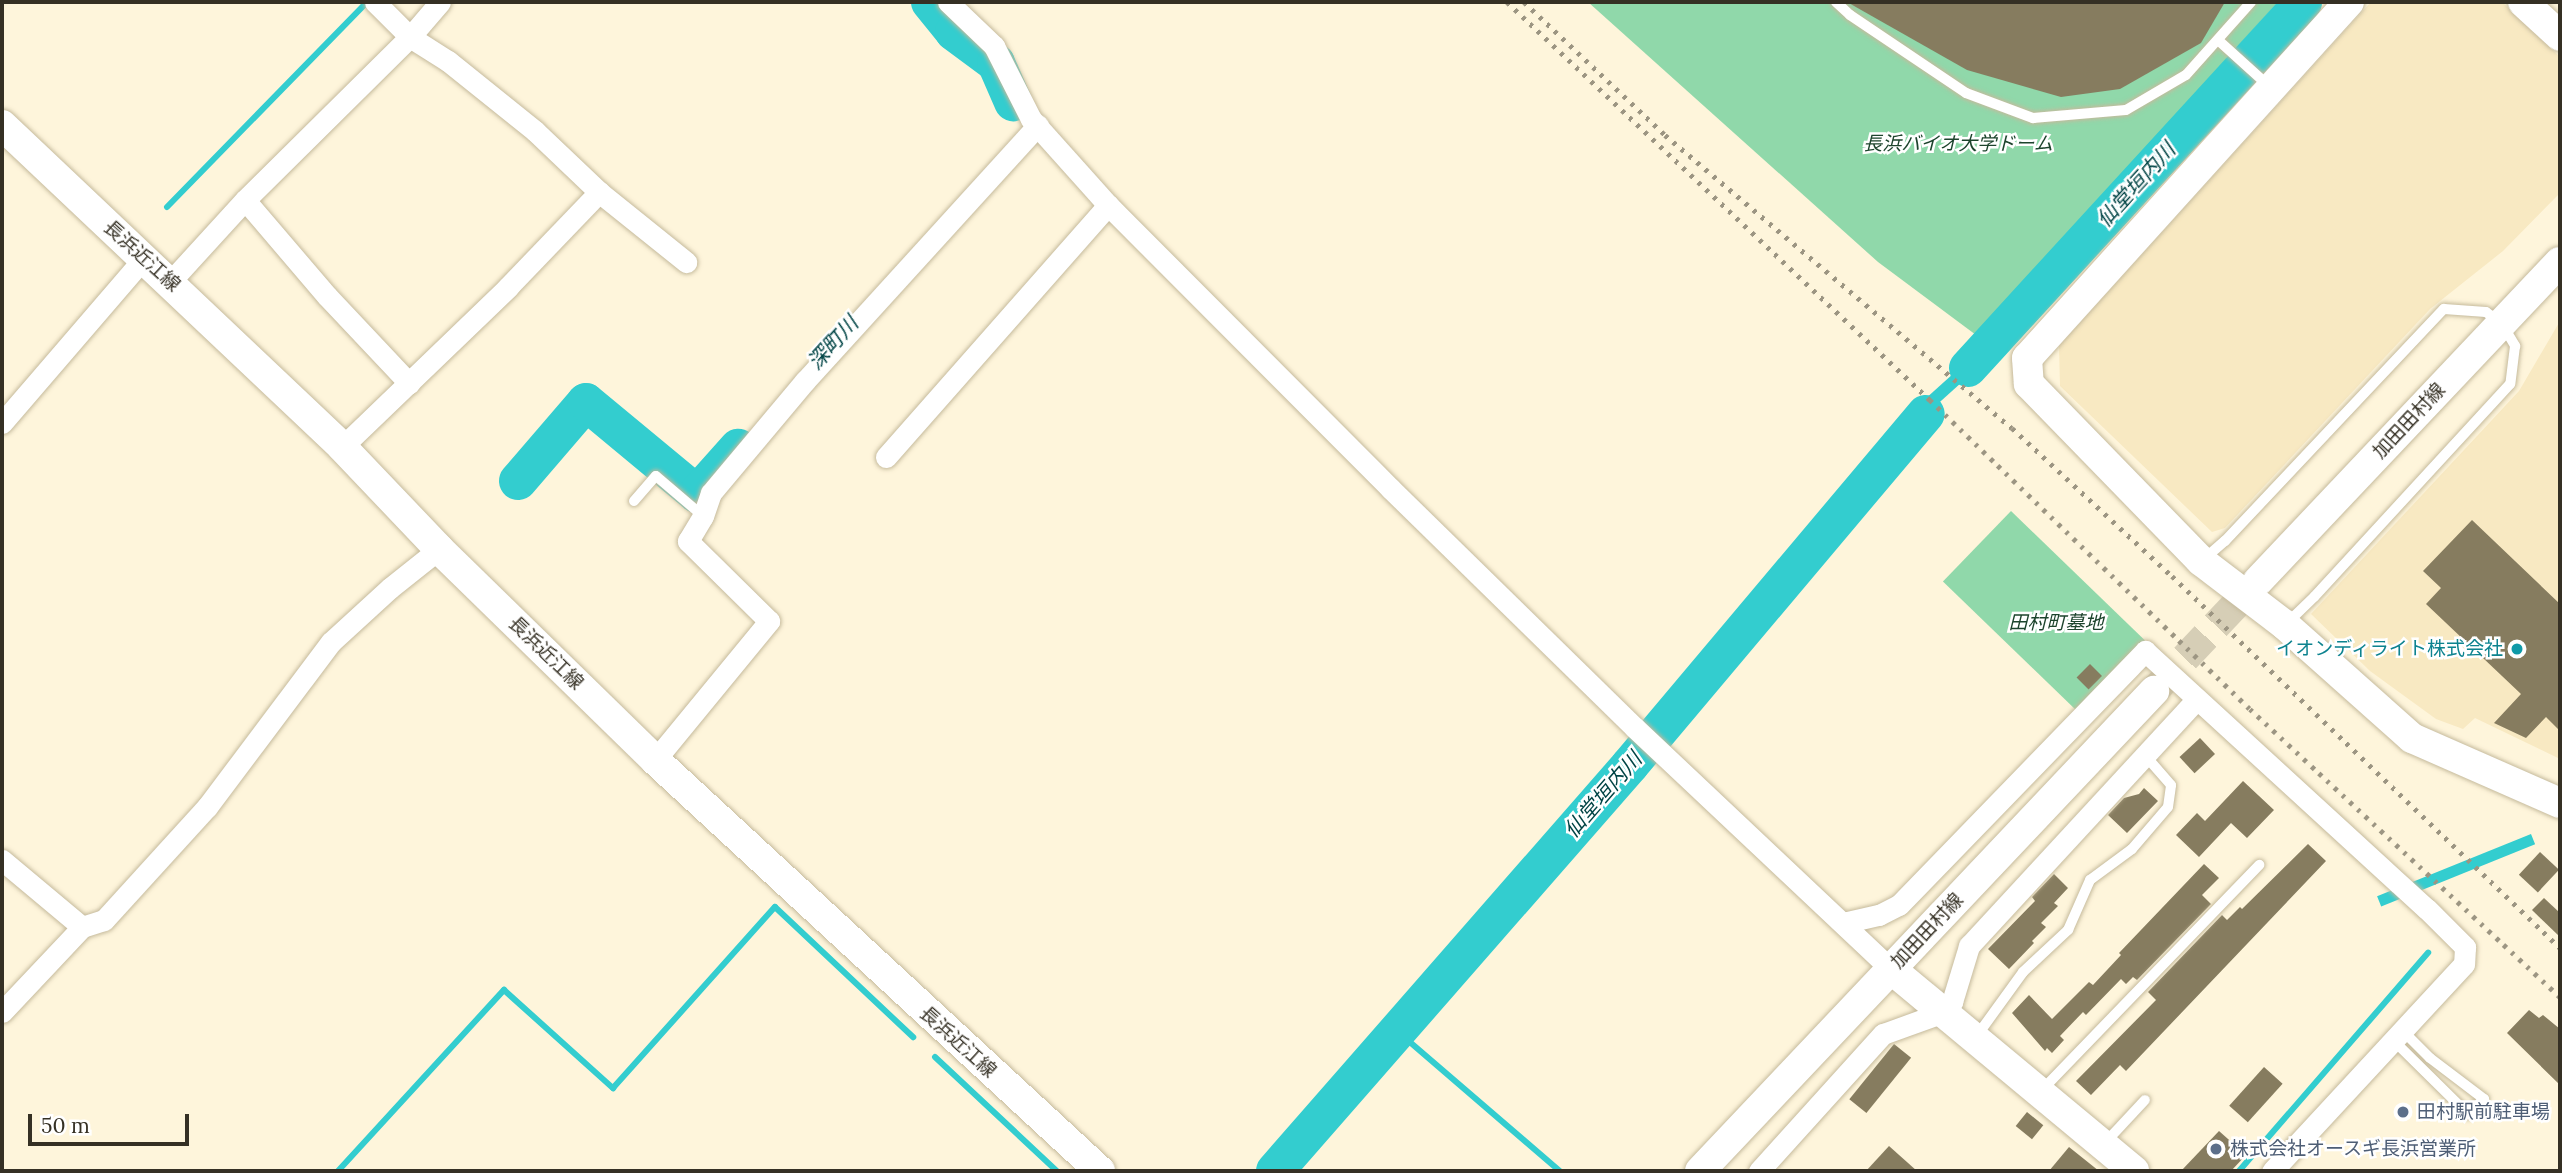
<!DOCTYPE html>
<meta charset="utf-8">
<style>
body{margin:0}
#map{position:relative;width:2562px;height:1173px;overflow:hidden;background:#fef5db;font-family:Lora,"Noto Sans JP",serif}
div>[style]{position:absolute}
.built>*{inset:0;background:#f8e9c2}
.green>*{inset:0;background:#90d8aa;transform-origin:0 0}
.water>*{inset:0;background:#33cdcf;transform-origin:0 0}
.stream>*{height:6px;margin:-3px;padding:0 3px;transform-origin:3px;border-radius:3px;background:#33cdcf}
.river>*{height:38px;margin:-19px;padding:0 19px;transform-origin:19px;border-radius:19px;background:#33cdcf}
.building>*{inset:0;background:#867c5f;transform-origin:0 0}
.secondary-tunnel>*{height:30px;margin-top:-15px;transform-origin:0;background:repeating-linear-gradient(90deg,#d6ceb6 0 30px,transparent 0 45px)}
.roads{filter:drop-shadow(0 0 2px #c5ba9c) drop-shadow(0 0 2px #c5ba9c)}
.lane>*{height:10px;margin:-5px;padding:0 5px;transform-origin:5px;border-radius:5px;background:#fff}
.street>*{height:21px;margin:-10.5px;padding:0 10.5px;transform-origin:10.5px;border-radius:10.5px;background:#fff}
.secondary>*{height:30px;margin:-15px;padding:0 15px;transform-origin:15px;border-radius:15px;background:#fff}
.rail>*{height:5px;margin-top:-2.5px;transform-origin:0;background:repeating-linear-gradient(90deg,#9c9582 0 3.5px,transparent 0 10.5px)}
.dots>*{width:19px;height:19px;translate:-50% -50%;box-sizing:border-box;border:4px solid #fff;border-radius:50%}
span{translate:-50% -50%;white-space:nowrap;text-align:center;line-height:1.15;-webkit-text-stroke:5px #fff;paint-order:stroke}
.park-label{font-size:19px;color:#1d442d;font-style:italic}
.street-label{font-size:19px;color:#353024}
.culture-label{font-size:19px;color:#0d838f}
.right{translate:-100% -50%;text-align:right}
.service-label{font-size:19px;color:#4e5e75}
.left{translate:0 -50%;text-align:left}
.water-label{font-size:21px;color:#004445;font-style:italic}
.frame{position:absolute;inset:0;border:4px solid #353024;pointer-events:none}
.scale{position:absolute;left:28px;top:1114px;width:161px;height:32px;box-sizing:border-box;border:4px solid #353024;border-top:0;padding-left:9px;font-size:21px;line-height:24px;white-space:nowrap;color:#353024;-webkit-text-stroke:5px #fff;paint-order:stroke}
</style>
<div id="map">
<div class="built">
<div style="clip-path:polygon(2371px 2px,2502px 2px,2560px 57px,2560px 193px,2503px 251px,2430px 309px,2225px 528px,2212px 532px,2060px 386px,2059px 346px)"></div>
<div style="clip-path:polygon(2560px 321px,2560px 759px,2475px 718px,2463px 729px,2436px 719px,2370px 671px,2311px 614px,2519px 391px)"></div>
</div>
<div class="green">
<div style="clip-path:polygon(1588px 2px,2278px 2px,1976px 335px,1878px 262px)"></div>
<div style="left:2011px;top:511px;width:186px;height:98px;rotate:44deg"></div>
</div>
<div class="water">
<div style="left:1964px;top:364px;width:12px;height:62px;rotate:48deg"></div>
<div style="left:2531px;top:834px;width:11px;height:166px;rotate:68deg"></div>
</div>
<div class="stream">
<div style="left:167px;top:207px;width:286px;rotate:-45.7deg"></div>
<div style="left:1397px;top:1031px;width:215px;rotate:40.7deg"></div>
<div style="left:935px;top:1057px;width:167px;rotate:43.1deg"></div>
<div style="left:338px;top:1171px;width:246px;rotate:-47.5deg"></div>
<div style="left:504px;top:990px;width:147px;rotate:42deg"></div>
<div style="left:613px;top:1088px;width:243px;rotate:-48.2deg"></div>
<div style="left:775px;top:907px;width:190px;rotate:43.3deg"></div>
<div style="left:2239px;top:1171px;width:289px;rotate:-49.1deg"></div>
</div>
<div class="river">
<div style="left:930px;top:2px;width:38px;rotate:51deg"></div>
<div style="left:954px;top:32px;width:52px;rotate:36.4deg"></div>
<div style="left:996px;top:63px;width:43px;rotate:66.4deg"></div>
<div style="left:1968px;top:368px;width:496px;rotate:-47.5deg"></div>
<div style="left:518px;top:481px;width:104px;rotate:-49.3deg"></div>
<div style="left:586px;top:402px;width:144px;rotate:39.7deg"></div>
<div style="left:697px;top:494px;width:62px;rotate:-48.3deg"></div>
<div style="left:1275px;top:1171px;width:539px;rotate:-48.83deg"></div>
<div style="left:1630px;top:765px;width:459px;rotate:-49.9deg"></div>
</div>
<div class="building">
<div style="clip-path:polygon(1847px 2px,2225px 2px,2201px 43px,2120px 89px,2061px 97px,1967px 70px)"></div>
<div style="clip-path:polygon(2472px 520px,2560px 604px,2560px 731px,2546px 717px,2526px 738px,2494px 723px,2521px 694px,2426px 604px,2441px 588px,2423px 571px)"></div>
<div style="left:2090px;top:664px;width:17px;height:19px;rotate:45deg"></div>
<div style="left:2200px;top:738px;width:22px;height:28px;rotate:47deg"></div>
<div style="clip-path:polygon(2243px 781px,2274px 810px,2247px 838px,2231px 823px,2199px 857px,2176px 835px,2197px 813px,2205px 821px)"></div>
<div style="clip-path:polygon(2144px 788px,2158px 801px,2127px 833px,2108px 815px,2124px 798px,2139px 794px)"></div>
<div style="clip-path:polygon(2308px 844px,2326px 861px,2126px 1071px,2120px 1065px,2091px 1095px,2076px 1081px,2156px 1000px,2148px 992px,2222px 915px,2227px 920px,2240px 907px,2242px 909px)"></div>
<div style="left:2540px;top:852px;width:26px;height:31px;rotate:43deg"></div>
<div style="clip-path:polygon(2204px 864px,2219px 878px,2202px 895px,2211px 904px,2137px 980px,2133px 977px,2126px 984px,2121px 979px,2086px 1015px,2083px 1012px,2060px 1036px,2064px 1040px,2052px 1053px,2047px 1048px,2045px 1051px,2012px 1013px,2029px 995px,2052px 1019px,2089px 982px,2093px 985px,2121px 955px,2119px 953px)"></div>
<div style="clip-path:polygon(2054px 874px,2068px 888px,2054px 903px,2058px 906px,2041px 923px,2046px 927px,2032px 941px,2034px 943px,2009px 969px,1988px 949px,2035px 901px,2032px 897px)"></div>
<div style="clip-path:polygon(2544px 898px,2560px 913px,2560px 937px,2532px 910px)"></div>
<div style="clip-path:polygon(2529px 1010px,2539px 1018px,2543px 1015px,2560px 1029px,2560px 1085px,2507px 1033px)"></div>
<div style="left:1894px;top:1044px;width:22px;height:71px;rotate:39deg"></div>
<div style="left:2264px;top:1067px;width:25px;height:52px;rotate:42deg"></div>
<div style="left:2027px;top:1112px;width:21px;height:18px;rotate:39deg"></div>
<div style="clip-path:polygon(2219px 1131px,2246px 1155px,2231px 1171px,2181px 1171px)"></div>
<div style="clip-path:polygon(1889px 1146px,1917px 1171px,1866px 1171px)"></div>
<div style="clip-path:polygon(2069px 1147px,2099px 1171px,2049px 1171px)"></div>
</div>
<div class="secondary-tunnel">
<div style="left:2154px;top:691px;width:151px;rotate:-46.6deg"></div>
</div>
<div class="roads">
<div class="lane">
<div style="left:1836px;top:2px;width:19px;rotate:43deg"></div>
<div style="left:1850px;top:15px;width:140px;rotate:33.9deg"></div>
<div style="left:1966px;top:93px;width:72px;rotate:20.5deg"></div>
<div style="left:2033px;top:118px;width:93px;rotate:-4.9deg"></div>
<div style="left:2126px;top:110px;width:69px;rotate:-30.3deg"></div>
<div style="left:2186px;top:75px;width:98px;rotate:-48.3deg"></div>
<div style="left:2218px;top:40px;width:70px;rotate:42.1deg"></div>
<div style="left:634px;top:501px;width:33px;rotate:-49deg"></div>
<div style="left:656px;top:476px;width:62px;rotate:40.4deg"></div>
<div style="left:2204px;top:559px;width:28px;rotate:-41deg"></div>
<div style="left:2225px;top:541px;width:319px;rotate:-46.7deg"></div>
<div style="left:2444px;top:309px;width:42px;rotate:4.1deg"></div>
<div style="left:2486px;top:312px;width:20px;rotate:37deg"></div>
<div style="left:2502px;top:324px;width:26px;rotate:59deg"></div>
<div style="left:2515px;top:346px;width:38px;rotate:97deg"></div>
<div style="left:2510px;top:384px;width:289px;rotate:132.6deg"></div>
<div style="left:2314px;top:597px;width:40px;rotate:136deg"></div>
<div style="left:1976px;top:1037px;width:80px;rotate:-54.1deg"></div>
<div style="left:2023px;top:972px;width:62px;rotate:-43deg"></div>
<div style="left:2068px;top:930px;width:55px;rotate:-66.3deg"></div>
<div style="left:2090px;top:880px;width:52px;rotate:-36.4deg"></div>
<div style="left:2132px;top:849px;width:55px;rotate:-49.4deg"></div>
<div style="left:2168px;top:807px;width:22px;rotate:-82deg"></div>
<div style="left:2171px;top:785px;width:41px;rotate:-131.1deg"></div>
<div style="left:2393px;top:1040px;width:105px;rotate:44.6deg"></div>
<div style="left:2468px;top:1114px;width:22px;rotate:-43deg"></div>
<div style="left:2484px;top:1099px;width:68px;rotate:-142.8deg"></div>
<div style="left:2430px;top:1058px;width:40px;rotate:-135deg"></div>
<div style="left:2042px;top:1090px;width:313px;rotate:-46deg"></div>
<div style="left:2104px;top:1144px;width:60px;rotate:-47deg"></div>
</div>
<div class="street">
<div style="left:375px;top:2px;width:49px;rotate:45deg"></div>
<div style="left:410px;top:37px;width:45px;rotate:32.3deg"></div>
<div style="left:448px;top:61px;width:112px;rotate:38.8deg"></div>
<div style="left:535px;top:131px;width:88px;rotate:43.6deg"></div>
<div style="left:599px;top:192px;width:112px;rotate:38.8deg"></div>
<div style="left:948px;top:2px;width:64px;rotate:43.7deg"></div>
<div style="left:994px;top:46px;width:82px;rotate:63.1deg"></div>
<div style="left:1031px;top:119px;width:115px;rotate:48.2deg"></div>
<div style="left:1108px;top:205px;width:401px;rotate:45.1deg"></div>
<div style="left:1391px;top:489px;width:340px;rotate:44.4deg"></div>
<div style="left:1634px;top:727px;width:353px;rotate:43.3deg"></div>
<div style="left:245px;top:200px;width:126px;rotate:49.5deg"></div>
<div style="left:327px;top:296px;width:120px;rotate:46.7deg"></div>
<div style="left:170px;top:282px;width:111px;rotate:-47.6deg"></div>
<div style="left:245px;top:200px;width:232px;rotate:-44.7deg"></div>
<div style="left:410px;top:37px;width:46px;rotate:-49.4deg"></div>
<div style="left:2px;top:423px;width:216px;rotate:-49.3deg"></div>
<div style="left:342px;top:447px;width:231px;rotate:-43.9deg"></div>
<div style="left:508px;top:287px;width:132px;rotate:-46.2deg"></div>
<div style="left:886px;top:457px;width:336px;rotate:-48.6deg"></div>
<div style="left:655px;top:760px;width:180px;rotate:-50.6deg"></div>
<div style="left:769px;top:621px;width:114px;rotate:-135.4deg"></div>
<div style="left:688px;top:541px;width:29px;rotate:-59deg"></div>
<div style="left:703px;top:516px;width:24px;rotate:-71deg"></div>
<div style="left:711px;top:493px;width:146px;rotate:-50deg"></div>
<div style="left:805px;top:381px;width:346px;rotate:-47.7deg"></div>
<div style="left:2px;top:860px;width:104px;rotate:39.9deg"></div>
<div style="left:1843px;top:923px;width:37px;rotate:-13deg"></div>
<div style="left:1879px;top:915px;width:22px;rotate:-27deg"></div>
<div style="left:1899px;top:905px;width:354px;rotate:-45.9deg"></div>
<div style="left:2145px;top:651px;width:382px;rotate:42.5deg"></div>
<div style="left:2427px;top:909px;width:54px;rotate:45deg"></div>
<div style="left:2465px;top:947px;width:17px;rotate:93deg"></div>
<div style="left:2464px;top:964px;width:282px;rotate:132.8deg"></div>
<div style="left:2px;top:1012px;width:117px;rotate:-46.7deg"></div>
<div style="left:82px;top:927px;width:23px;rotate:-18deg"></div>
<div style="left:104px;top:920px;width:153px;rotate:-47.7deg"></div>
<div style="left:207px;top:807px;width:206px;rotate:-53.1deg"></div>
<div style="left:331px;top:642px;width:80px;rotate:-42.5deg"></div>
<div style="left:390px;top:588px;width:63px;rotate:-38.5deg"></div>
<div style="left:1759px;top:1171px;width:185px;rotate:-47.9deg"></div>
<div style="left:1883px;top:1034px;width:62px;rotate:-19.9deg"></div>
<div style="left:1941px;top:1013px;width:16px;rotate:-45deg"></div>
<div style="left:1952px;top:1002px;width:59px;rotate:-73.1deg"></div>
<div style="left:1969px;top:946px;width:336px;rotate:-47.3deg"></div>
</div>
<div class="secondary">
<div style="left:2349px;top:2px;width:480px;rotate:132.1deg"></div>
<div style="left:2027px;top:358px;width:26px;rotate:86deg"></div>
<div style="left:2029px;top:384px;width:247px;rotate:45.8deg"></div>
<div style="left:2201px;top:561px;width:106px;rotate:37.3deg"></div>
<div style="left:2285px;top:625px;width:170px;rotate:41.7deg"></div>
<div style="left:2412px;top:738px;width:162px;rotate:23.7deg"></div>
<div style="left:2523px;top:2px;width:50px;rotate:42.6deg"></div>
<div style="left:2px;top:125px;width:468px;rotate:43.4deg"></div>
<div style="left:342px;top:447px;width:141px;rotate:46.4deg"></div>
<div style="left:439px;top:549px;width:302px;rotate:44.3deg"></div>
<div style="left:655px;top:760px;width:606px;rotate:42.73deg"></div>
<div style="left:2258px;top:581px;width:439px;rotate:-46.6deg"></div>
<div style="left:1891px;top:969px;width:316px;rotate:39.7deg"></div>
<div style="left:1700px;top:1171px;width:661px;rotate:-46.59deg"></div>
</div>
</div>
<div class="rail">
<div style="left:1507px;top:2px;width:581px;rotate:43.26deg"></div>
<div style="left:1930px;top:400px;width:445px;rotate:44deg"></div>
<div style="left:2250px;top:709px;width:423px;rotate:42.9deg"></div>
<div style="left:1524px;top:2px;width:194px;rotate:43.3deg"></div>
<div style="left:1665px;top:135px;width:454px;rotate:40.2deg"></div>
<div style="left:2012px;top:428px;width:218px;rotate:42.8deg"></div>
<div style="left:2172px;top:576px;width:538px;rotate:43.79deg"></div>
</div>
<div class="dots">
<div style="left:2517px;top:649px;background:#0f9aa8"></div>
<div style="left:2403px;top:1112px;background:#5c6f8a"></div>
<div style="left:2216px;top:1149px;background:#5c6f8a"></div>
</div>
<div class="park-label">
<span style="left:1958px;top:144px">長浜バイオ大学ドーム</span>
<span style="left:2056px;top:623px">田村町墓地</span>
</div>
<div class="street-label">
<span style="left:142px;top:256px;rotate:42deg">長浜近江線</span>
<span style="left:2409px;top:421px;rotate:-47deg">加田田村線</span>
<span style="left:546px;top:653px;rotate:44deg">長浜近江線</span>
<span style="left:1927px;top:931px;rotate:-47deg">加田田村線</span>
<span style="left:958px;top:1042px;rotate:42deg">長浜近江線</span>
</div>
<div class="culture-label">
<span class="right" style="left:2503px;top:649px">イオンディライト株式会社</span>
</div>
<div class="service-label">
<span class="left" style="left:2417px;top:1112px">田村駅前駐車場</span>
<span class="left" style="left:2230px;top:1149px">株式会社オースギ長浜営業所</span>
</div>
<div class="water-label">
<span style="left:2136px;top:185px;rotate:-48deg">仙堂垣内川</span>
<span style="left:833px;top:343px;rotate:-48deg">深町川</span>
<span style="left:1603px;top:795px;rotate:-49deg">仙堂垣内川</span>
</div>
<div class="frame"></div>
<div class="scale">50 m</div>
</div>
